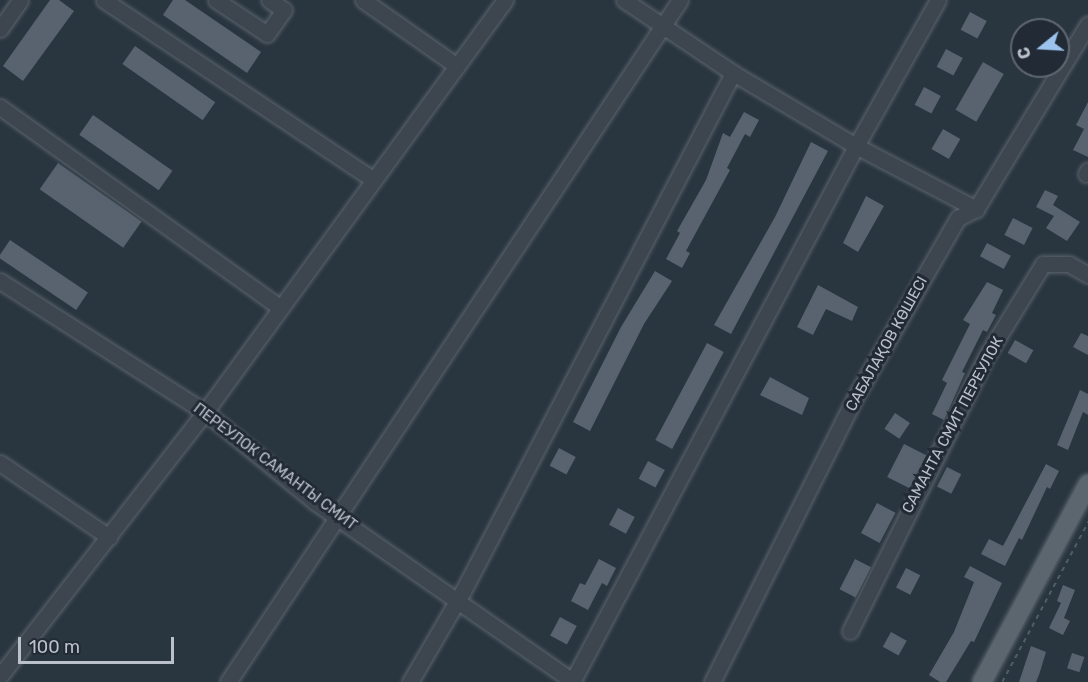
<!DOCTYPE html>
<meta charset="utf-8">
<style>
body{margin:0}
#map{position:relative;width:1088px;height:682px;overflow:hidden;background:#29353f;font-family:Rubik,sans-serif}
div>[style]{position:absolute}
.building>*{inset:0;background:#58636f;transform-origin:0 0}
.path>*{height:1.5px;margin-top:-0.75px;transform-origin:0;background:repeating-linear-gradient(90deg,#4d6061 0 4.5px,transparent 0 9px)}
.roads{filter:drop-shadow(0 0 2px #5b646d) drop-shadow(0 0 2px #5b646d)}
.minor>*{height:15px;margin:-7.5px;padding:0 7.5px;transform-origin:7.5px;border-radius:7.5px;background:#3d464f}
.major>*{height:18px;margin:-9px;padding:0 9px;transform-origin:9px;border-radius:9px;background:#5b666f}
span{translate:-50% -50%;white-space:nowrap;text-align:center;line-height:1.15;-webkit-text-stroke:6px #222b35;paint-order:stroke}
.street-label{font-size:15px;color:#bac1ca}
.north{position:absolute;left:1010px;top:18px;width:60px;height:60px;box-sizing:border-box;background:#222b35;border:2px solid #5f6771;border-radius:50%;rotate:252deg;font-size:16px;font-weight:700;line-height:24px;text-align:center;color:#bac1ca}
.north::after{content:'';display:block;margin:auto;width:21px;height:27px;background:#9bc3ed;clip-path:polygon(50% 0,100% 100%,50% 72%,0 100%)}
.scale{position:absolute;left:18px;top:637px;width:156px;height:27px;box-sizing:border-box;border:3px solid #bac1ca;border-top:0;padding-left:8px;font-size:18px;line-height:21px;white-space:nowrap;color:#bac1ca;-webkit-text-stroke:4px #222b35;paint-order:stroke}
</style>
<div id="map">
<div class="building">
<div style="clip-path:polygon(50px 0,59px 0,74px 11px,23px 81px,3px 66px)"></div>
<div style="clip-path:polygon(173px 0,185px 0,261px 52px,247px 73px,163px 15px)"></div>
<div style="left:970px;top:12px;width:19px;height:20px;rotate:28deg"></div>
<div style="left:135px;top:46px;width:98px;height:22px;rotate:35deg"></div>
<div style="left:946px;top:49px;width:19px;height:20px;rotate:28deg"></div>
<div style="left:983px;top:62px;width:24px;height:55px;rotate:30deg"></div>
<div style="left:924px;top:87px;width:19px;height:20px;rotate:28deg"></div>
<div style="clip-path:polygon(1088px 102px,1088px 157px,1073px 150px,1084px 129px,1076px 125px)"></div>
<div style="clip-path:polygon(744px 112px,759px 120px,750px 137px,745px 134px,727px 168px,730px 170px,686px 251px,690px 253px,682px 268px,666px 259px,680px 233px,677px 231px,706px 180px,723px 133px,730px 137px)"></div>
<div style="left:93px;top:115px;width:97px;height:24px;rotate:35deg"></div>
<div style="left:943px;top:129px;width:20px;height:23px;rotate:30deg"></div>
<div style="clip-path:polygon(811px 142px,828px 151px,731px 334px,714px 325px,775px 217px)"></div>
<div style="left:58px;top:163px;width:102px;height:32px;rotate:35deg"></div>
<div style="clip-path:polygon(1045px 190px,1058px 196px,1053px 205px,1080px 222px,1067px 241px,1046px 228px,1054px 216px,1036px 207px)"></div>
<div style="clip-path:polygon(866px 196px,884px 206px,858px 252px,843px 243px)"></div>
<div style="left:1013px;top:218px;width:22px;height:19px;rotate:27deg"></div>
<div style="left:10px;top:240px;width:94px;height:21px;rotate:34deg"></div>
<div style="left:987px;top:243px;width:27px;height:15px;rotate:28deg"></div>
<div style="clip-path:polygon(655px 271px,672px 281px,644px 324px,590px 431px,573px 422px,621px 327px)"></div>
<div style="clip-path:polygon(987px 282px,1003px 290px,992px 313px,996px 315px,987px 332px,983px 330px,962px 372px,965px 373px,944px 420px,932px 414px,947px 383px,942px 380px,970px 324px,963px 320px)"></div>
<div style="clip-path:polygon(818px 285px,858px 307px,852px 321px,826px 309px,813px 335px,797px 327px)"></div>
<div style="clip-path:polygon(1081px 333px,1088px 336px,1088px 355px,1073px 347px)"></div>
<div style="left:1015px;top:340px;width:21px;height:15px;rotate:29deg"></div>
<div style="left:707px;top:343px;width:19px;height:110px;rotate:28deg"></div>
<div style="clip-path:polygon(770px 377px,809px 398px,802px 415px,760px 395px)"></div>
<div style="clip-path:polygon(1080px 390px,1088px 394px,1088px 415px,1083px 412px,1068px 450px,1057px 445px)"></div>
<div style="left:895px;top:413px;width:18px;height:19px;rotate:34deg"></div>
<div style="left:904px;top:444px;width:25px;height:37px;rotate:27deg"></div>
<div style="left:559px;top:448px;width:19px;height:20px;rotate:28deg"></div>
<div style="left:648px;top:461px;width:19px;height:20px;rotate:28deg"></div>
<div style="clip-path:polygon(1046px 464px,1059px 471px,1050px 489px,1047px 487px,1022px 540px,1019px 538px,1005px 566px,981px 554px,989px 539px,1003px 546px)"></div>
<div style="left:947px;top:467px;width:16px;height:22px;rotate:27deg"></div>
<div style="left:877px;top:503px;width:21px;height:34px;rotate:28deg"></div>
<div style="left:618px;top:508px;width:19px;height:19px;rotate:28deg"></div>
<div style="clip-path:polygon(599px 559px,616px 568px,607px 586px,602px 583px,588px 610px,571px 601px,580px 583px,585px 585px)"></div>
<div style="left:855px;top:559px;width:18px;height:34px;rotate:27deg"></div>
<div style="clip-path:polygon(970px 566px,1002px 583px,974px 642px,971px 641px,946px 682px,940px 682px,929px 675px,954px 632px,974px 582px,964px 577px)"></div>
<div style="left:906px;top:568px;width:16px;height:22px;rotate:27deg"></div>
<div style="clip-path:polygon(1063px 585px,1075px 590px,1064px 618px,1070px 621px,1063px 635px,1049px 628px,1061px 603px,1057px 601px)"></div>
<div style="left:560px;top:617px;width:19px;height:21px;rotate:28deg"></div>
<div style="left:891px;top:632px;width:18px;height:17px;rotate:29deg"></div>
<div style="clip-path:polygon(1031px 646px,1046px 652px,1039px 675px,1036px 682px,1019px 682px)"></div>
<div style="left:1072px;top:653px;width:13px;height:16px;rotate:18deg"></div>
</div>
<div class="path">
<div style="left:1002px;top:682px;width:182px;rotate:-61.7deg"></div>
</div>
<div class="roads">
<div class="minor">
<div style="left:104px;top:0;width:324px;rotate:33.7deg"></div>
<div style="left:216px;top:0;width:61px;rotate:33.7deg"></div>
<div style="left:267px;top:34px;width:29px;rotate:-55deg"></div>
<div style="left:284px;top:10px;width:18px;rotate:-146deg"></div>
<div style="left:363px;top:0;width:115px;rotate:35.1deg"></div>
<div style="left:624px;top:0;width:131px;rotate:33.8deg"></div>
<div style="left:733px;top:73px;width:143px;rotate:30.7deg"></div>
<div style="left:856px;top:146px;width:136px;rotate:27.7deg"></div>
<div style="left:0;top:29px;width:35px;rotate:-55deg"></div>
<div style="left:0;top:107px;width:345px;rotate:35.6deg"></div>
<div style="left:1086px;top:174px;width:4px;rotate:-63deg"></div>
<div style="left:0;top:281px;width:243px;rotate:32.6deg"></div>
<div style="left:205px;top:412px;width:142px;rotate:39.3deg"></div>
<div style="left:315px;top:502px;width:315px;rotate:34.8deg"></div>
<div style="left:0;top:463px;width:132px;rotate:34.2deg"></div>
<div style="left:850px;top:631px;width:308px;rotate:-63.6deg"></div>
<div style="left:987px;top:355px;width:107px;rotate:-58.4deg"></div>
<div style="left:1043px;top:264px;width:26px"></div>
<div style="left:1069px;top:264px;width:22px;rotate:30deg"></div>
<div style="left:0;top:676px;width:334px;rotate:-52.2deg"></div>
<div style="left:205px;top:412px;width:510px;rotate:-53.94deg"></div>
<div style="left:228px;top:682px;width:818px;rotate:-56.47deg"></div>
<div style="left:410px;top:682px;width:105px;rotate:-59.8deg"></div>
<div style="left:463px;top:591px;width:584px;rotate:-62.47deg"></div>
<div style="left:572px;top:682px;width:607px;rotate:-62.08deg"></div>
<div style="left:856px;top:146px;width:167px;rotate:-60.7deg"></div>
<div style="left:712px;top:682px;width:322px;rotate:-63.3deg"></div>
<div style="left:857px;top:394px;width:203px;rotate:-60.2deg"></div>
<div style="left:958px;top:218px;width:20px;rotate:-27deg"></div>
<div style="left:976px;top:209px;width:216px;rotate:-58.8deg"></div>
</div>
<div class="major">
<div style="left:982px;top:682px;width:225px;rotate:-61.8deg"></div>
</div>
</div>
<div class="street-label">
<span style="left:887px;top:344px;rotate:-61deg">САБАЛАҚОВ КӨШЕСІ</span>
<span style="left:953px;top:425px;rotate:-62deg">САМАНТА СМИТ ПЕРЕУЛОК</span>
<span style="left:275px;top:467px;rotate:37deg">ПЕРЕУЛОК САМАНТЫ СМИТ</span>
</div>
<div class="north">С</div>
<div class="scale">100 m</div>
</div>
